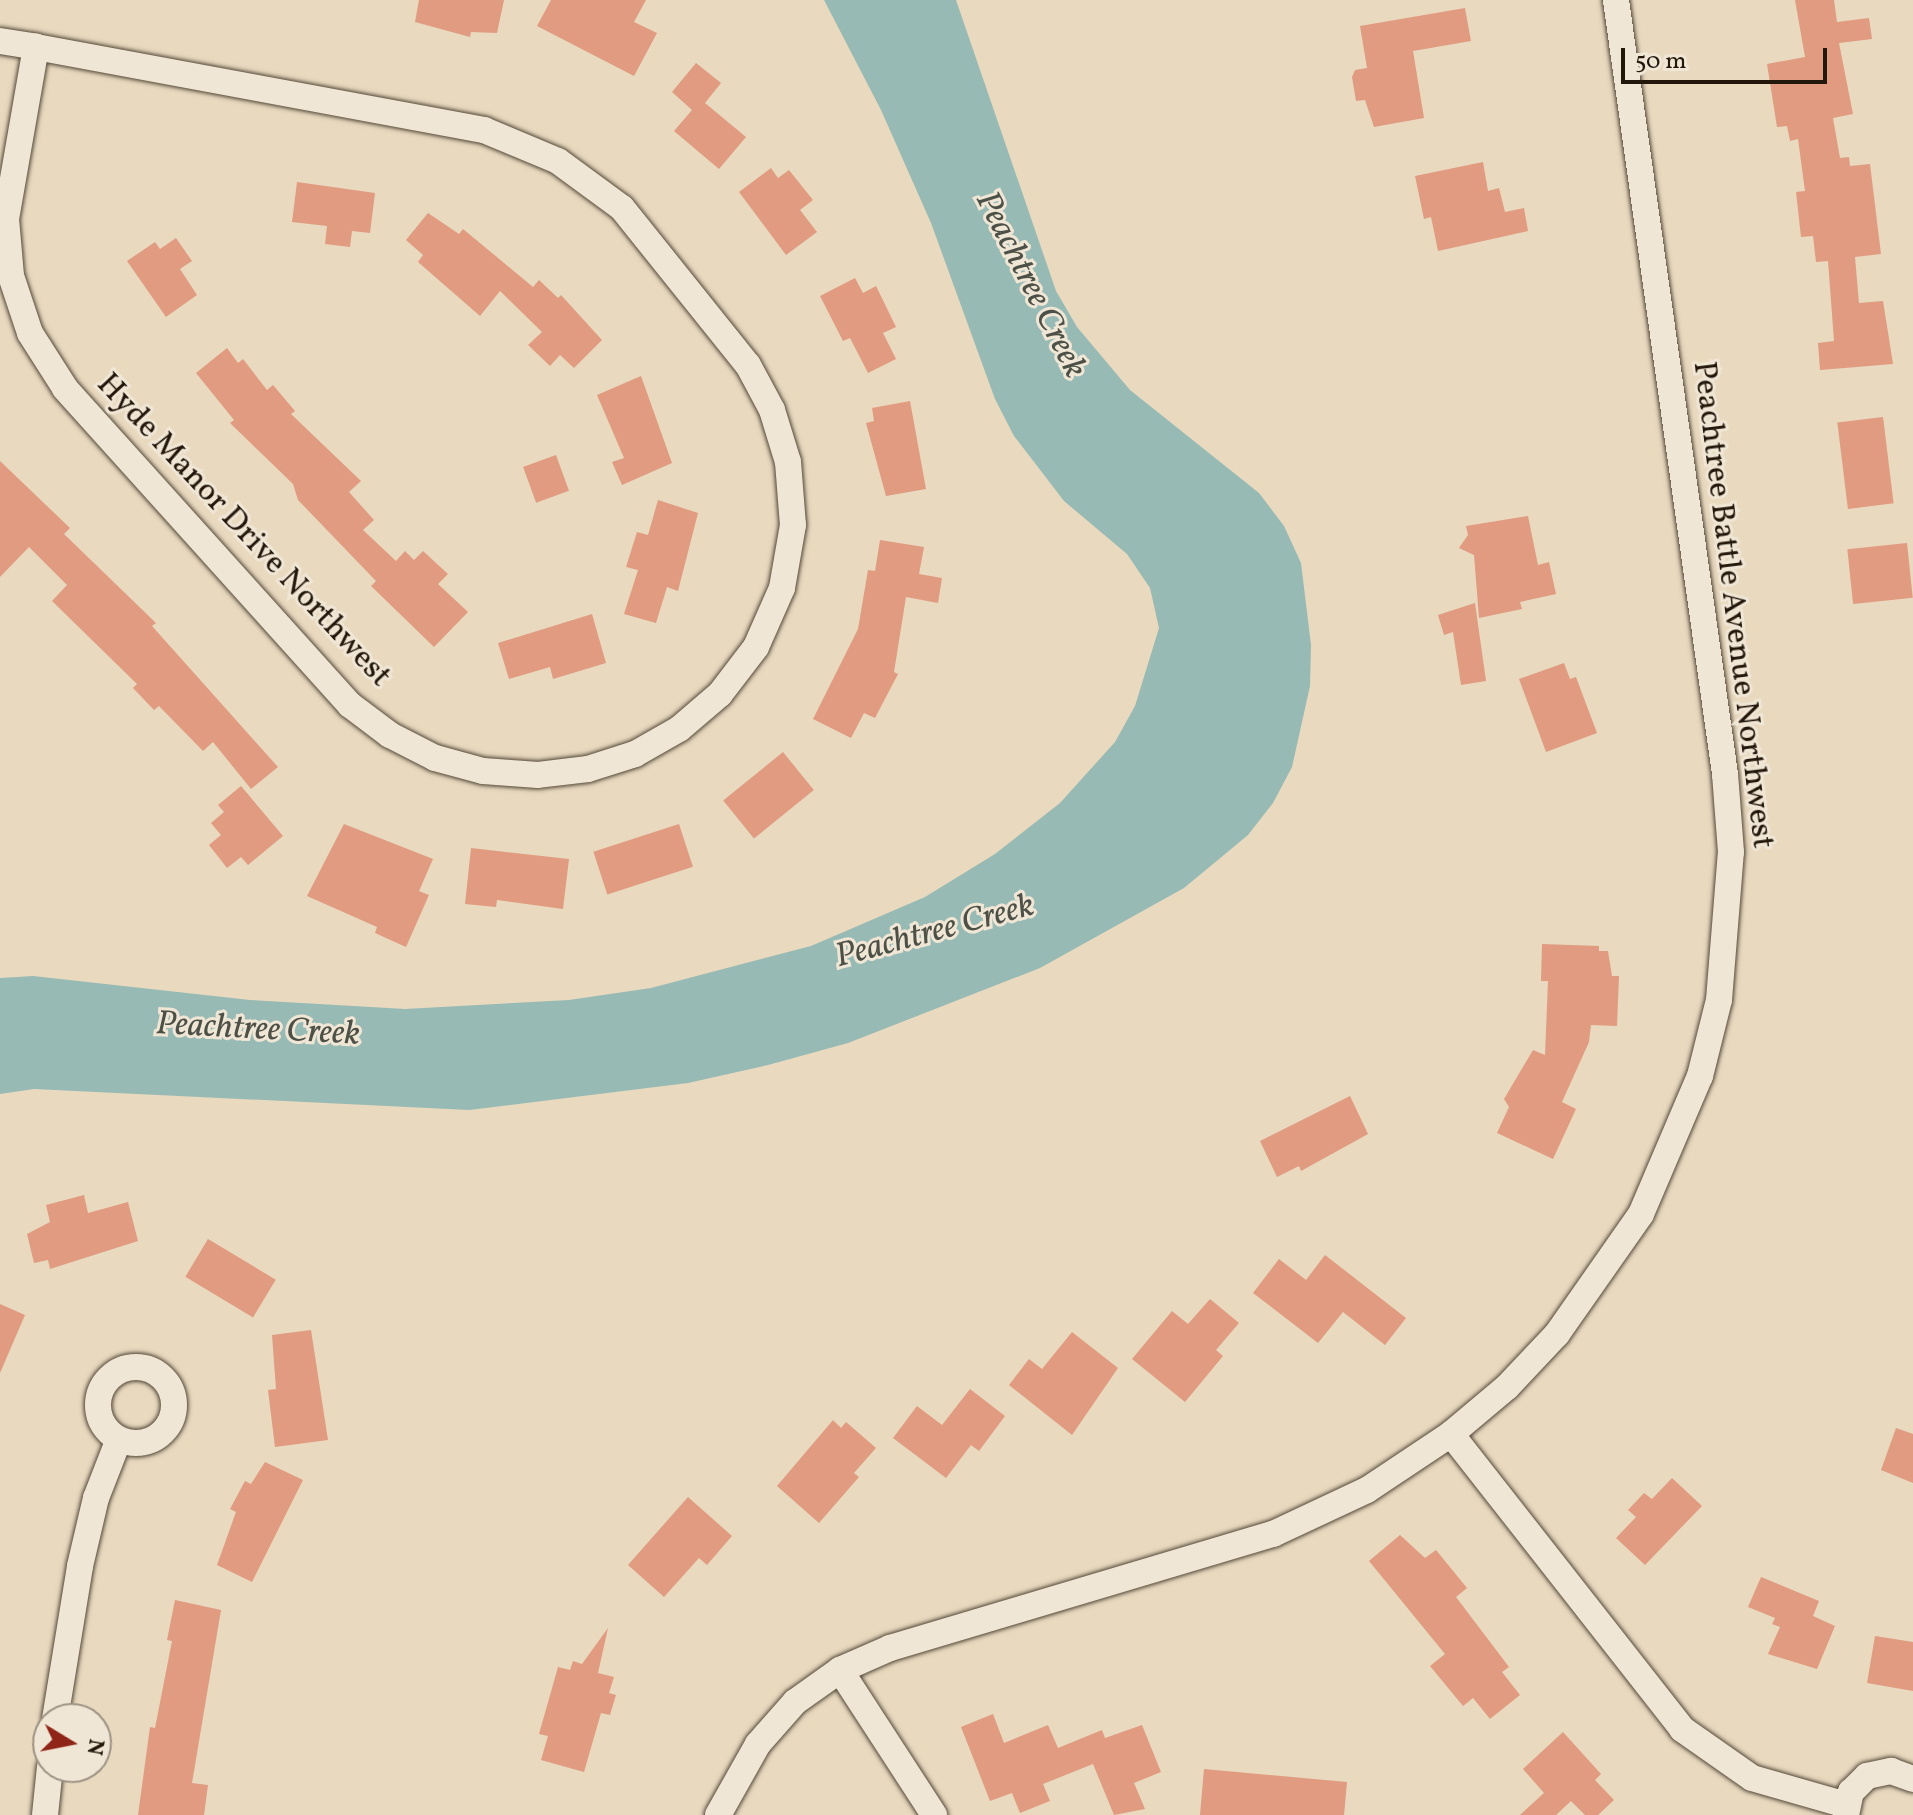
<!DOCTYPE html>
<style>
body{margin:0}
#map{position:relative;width:1913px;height:1815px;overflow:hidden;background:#e8d9bf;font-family:Vollkorn,serif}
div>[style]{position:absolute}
.water>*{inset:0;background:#97bab4}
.building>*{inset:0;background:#e09b80;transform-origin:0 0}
.roads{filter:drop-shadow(0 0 2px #544838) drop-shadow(0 0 2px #544838)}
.street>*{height:26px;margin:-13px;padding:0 13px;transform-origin:13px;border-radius:13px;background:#f0e6d5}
.street>.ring{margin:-13px;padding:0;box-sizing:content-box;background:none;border:26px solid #f0e6d5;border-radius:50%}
span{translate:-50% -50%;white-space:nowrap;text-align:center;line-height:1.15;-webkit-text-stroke:6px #f0e6d5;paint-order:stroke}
.street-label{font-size:32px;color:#23170b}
.water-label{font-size:34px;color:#4c5046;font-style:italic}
.north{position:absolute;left:32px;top:1703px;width:80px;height:80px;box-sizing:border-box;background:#f0e6d5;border:2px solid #9e9384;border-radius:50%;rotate:100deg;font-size:22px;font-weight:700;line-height:32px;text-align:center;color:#23170b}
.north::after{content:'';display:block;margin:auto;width:28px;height:36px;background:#8f2418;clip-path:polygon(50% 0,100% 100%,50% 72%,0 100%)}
.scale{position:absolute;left:1621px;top:48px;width:206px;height:36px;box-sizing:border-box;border:4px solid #23170b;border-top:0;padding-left:10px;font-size:24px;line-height:28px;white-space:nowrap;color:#23170b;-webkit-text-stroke:6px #f0e6d5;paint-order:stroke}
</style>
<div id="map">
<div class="water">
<div style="clip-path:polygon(824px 0,956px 0,1056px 291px,1077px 327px,1130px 390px,1259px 493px,1284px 526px,1301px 563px,1311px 645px,1310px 686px,1292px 767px,1273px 803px,1248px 835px,1184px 888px,1040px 968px,848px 1043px,768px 1065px,688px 1083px,469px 1110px,34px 1089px,0 1094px,0 978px,33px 976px,250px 1000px,405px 1009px,569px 1000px,651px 988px,811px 946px,925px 897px,995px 854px,1060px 803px,1115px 742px,1135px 706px,1159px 628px,1150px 588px,1127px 554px,1064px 501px,1014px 436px,995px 399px,931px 223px,881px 110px)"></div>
</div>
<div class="building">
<div style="clip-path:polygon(419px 0,504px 0,497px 33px,471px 32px,470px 37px,415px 22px)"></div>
<div style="clip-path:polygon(551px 0,646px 0,634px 22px,657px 33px,634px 76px,537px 26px)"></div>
<div style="clip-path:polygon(1795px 0,1834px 0,1837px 22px,1869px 18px,1872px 39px,1839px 43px,1853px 114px,1833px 118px,1840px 158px,1849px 157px,1850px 166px,1870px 164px,1881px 254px,1855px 257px,1859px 303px,1883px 301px,1893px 364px,1820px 370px,1818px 343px,1834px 341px,1828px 261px,1816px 262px,1813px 236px,1801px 237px,1796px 192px,1805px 191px,1798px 139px,1790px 141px,1787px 126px,1777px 127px,1767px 64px,1805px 57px)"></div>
<div style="clip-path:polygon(1465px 8px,1471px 41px,1413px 51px,1424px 118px,1374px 127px,1365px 100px,1356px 101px,1352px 77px,1355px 70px,1367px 68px,1360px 26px)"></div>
<div style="clip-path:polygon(696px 63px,721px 83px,705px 103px,746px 137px,719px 169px,674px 131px,692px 110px,672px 92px)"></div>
<div style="clip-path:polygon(1483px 162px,1488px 191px,1499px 188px,1505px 212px,1524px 208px,1528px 231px,1438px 251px,1431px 217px,1424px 219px,1415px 176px)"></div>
<div style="clip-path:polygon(771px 168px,778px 178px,789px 170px,813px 200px,800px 210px,817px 232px,786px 255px,739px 192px)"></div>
<div style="clip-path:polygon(297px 182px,375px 193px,370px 233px,352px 231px,350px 247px,325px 244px,327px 226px,292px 222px)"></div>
<div style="clip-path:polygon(428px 213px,459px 234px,463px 229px,533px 287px,539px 280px,558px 298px,561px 295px,602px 340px,574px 368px,560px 355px,550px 366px,528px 345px,542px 332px,500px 291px,480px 316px,418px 262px,423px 255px,406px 240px)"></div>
<div style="clip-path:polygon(176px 238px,192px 261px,180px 269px,197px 295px,166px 317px,127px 261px,155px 242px,160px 249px)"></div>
<div style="clip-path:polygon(855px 278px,863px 293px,876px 286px,896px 327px,883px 333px,896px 359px,868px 373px,850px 338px,843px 341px,820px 296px)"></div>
<div style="clip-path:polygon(227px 348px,238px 363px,243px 359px,267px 390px,273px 385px,295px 411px,291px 414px,361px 481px,349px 492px,374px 520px,363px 530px,396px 561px,405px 551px,414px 560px,423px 551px,448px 574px,438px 584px,468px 612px,434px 647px,371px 586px,376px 581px,298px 500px,293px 484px,230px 423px,234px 420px,196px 373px)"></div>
<div style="clip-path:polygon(641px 376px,672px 463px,622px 485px,612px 462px,624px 458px,597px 395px)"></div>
<div style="clip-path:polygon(910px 401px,926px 489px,886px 496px,866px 423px,874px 421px,872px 408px)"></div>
<div style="left:1883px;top:417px;width:87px;height:46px;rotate:83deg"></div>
<div style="left:556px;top:455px;width:38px;height:35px;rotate:70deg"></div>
<div style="clip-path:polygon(0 461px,70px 528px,64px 534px,156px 623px,152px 626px,278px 767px,251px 789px,213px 742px,203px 751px,159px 706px,154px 710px,133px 688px,137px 684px,52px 601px,67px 585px,29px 547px,0 577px)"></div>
<div style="clip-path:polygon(658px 500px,698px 513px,678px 591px,667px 587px,656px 623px,624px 614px,638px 570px,626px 567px,637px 532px,648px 535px)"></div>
<div style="clip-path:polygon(1528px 516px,1538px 565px,1549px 562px,1556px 594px,1520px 602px,1522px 609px,1479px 618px,1474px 555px,1459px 548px,1468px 535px,1466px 526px)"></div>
<div style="clip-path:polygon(880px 540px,924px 547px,919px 574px,942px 578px,938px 603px,906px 597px,894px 672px,898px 674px,875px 718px,864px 713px,851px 738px,813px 719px,858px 629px,868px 570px,875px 571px)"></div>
<div style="left:1907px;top:543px;width:55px;height:60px;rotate:84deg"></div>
<div style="clip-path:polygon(1475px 603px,1486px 681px,1461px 685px,1453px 632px,1444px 635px,1438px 615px)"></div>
<div style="clip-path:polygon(592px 614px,606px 663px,553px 679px,550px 667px,509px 679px,498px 643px)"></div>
<div style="clip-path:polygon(1564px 663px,1570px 679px,1576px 677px,1597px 733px,1546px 752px,1519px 679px)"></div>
<div style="left:783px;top:752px;width:49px;height:77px;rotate:51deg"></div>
<div style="clip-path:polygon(241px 786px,283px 836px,248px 865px,241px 857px,227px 868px,209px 845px,221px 835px,211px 823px,224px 812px,218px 805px)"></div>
<div style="clip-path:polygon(344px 824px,433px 859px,419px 891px,429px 895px,406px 947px,375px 933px,377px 927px,307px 896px)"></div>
<div style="left:679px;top:824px;width:45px;height:90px;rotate:72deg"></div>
<div style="clip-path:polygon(471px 848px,569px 859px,563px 909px,497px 900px,496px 907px,465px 904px)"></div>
<div style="clip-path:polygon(1542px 944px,1599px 946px,1599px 951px,1608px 951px,1612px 976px,1619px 976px,1617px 1026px,1591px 1025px,1589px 1042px,1562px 1102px,1576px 1109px,1553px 1159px,1497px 1133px,1509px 1107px,1504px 1099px,1533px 1050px,1545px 1055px,1548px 981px,1541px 981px)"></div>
<div style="clip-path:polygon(1350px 1096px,1368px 1134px,1301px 1171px,1299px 1166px,1277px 1177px,1260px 1141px)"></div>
<div style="clip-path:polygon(84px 1195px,88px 1213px,128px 1202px,138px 1241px,50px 1269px,48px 1260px,34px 1263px,27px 1234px,50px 1222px,46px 1205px)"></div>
<div style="left:208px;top:1239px;width:79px;height:44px;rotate:31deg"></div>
<div style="clip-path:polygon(1325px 1255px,1406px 1318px,1385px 1345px,1343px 1312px,1318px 1343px,1253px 1293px,1279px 1259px,1306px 1280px)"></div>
<div style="clip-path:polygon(1210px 1299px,1239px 1323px,1216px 1350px,1223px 1356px,1185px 1402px,1132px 1359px,1172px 1311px,1188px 1324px)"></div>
<div style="clip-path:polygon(0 1304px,25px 1315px,0 1373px)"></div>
<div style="clip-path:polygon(311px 1330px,328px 1440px,275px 1447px,268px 1390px,276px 1389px,272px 1335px)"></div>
<div style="clip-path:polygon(1072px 1332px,1118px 1368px,1072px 1435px,1009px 1385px,1029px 1359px,1042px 1369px)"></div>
<div style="clip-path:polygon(970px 1389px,1005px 1416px,979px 1451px,971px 1445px,946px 1478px,893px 1438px,917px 1406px,942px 1425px)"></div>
<div style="clip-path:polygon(833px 1420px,841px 1428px,846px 1422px,876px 1448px,854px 1473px,859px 1477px,819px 1523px,777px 1486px)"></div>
<div style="clip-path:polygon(1896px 1428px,1913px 1434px,1913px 1483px,1881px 1470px)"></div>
<div style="clip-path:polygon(265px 1462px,303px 1480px,252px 1582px,217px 1565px,236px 1512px,230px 1509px,245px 1481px,251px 1484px)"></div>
<div style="clip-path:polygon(1672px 1478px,1702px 1506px,1645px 1565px,1616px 1538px,1636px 1517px,1628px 1510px,1644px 1493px,1652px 1499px)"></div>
<div style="clip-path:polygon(688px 1497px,732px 1536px,707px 1565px,699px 1558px,664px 1597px,628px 1565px)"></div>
<div style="clip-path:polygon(1400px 1535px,1425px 1558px,1436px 1550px,1467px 1588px,1456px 1597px,1509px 1667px,1502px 1672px,1520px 1695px,1490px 1719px,1473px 1698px,1463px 1706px,1430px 1666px,1445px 1654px,1369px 1561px)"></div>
<div style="clip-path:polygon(1761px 1577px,1819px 1601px,1813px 1616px,1835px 1626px,1817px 1669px,1768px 1654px,1780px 1627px,1772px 1624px,1775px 1618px,1748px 1607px)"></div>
<div style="clip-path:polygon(175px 1600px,221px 1610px,192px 1783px,208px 1785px,204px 1815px,138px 1815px,150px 1727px,155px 1728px,172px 1641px,167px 1640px)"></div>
<div style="clip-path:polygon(608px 1628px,598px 1673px,614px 1677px,609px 1693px,616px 1695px,610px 1715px,601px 1713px,584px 1772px,541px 1760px,548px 1736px,539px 1734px,558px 1667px,570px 1670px,573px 1661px,582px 1664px)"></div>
<div style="clip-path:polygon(1875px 1636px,1913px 1642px,1913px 1691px,1867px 1683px)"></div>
<div style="clip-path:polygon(993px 1714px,1004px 1743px,1048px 1725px,1058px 1748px,1102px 1730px,1105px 1738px,1142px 1725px,1161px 1772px,1134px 1783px,1145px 1809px,1114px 1815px,1093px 1764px,1043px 1784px,1050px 1801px,1020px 1813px,1012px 1793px,990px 1801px,961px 1727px)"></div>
<div style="clip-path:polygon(1563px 1732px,1601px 1774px,1595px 1780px,1614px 1800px,1598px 1815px,1585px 1815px,1571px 1801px,1556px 1815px,1520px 1815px,1544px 1793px,1523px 1769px)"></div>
<div style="clip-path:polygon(1204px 1769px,1347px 1782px,1344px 1815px,1200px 1815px)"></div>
</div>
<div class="roads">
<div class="street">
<div style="left:0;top:41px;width:36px;rotate:9deg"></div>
<div style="left:36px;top:47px;width:456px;rotate:10.5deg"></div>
<div style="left:484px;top:130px;width:80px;rotate:22.7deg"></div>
<div style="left:558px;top:161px;width:79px;rotate:36.3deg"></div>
<div style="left:622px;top:208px;width:201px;rotate:51.3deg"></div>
<div style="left:748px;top:365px;width:51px;rotate:61.9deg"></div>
<div style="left:772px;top:410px;width:54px;rotate:72.9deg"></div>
<div style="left:788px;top:462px;width:63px;rotate:85.5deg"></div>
<div style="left:793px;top:525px;width:64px;rotate:99.9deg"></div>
<div style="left:782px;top:588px;width:64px;rotate:113.8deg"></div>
<div style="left:756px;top:647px;width:59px;rotate:127.5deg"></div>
<div style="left:720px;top:694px;width:54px;rotate:139.5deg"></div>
<div style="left:679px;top:729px;width:51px;rotate:150.4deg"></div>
<div style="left:635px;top:754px;width:49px;rotate:162.3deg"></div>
<div style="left:588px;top:769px;width:50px;rotate:173.2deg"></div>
<div style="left:538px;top:775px;width:55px;rotate:-175.8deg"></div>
<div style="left:483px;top:771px;width:50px;rotate:-164.8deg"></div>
<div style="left:435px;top:758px;width:51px;rotate:-152.9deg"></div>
<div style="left:390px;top:735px;width:50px;rotate:-143.1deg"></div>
<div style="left:350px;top:705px;width:426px;rotate:-132deg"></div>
<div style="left:65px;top:388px;width:65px;rotate:-122.5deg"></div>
<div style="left:30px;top:333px;width:60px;rotate:-108.4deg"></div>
<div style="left:11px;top:276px;width:57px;rotate:-95deg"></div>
<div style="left:6px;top:219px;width:175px;rotate:-80.1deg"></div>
<div class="ring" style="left:98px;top:1367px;width:50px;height:50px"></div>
<div style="left:1451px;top:1434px;width:375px;rotate:51.9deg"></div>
<div style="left:1682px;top:1729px;width:85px;rotate:35deg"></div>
<div style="left:1752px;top:1778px;width:98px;rotate:16deg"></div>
<div style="left:840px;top:1670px;width:173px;rotate:57deg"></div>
<div style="left:55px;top:1719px;width:155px;rotate:-80.7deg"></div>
<div style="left:80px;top:1566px;width:70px;rotate:-76.8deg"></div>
<div style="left:96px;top:1498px;width:63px;rotate:-68.7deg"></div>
<div style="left:45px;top:1815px;width:48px;rotate:-84.1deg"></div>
<div style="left:718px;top:1815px;width:81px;rotate:-60.6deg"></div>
<div style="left:758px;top:1744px;width:56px;rotate:-48.6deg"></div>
<div style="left:795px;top:1702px;width:55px;rotate:-35.4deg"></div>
<div style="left:840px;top:1670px;width:55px;rotate:-23.7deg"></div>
<div style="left:890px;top:1648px;width:400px;rotate:-16.6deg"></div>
<div style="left:1273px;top:1534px;width:104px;rotate:-25.1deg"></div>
<div style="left:1367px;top:1490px;width:101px;rotate:-33.7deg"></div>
<div style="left:1451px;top:1434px;width:73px;rotate:-40deg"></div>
<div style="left:1507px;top:1387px;width:73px;rotate:-46.7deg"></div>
<div style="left:1557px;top:1334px;width:146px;rotate:-55deg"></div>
<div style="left:1641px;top:1214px;width:150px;rotate:-66.9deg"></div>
<div style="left:1700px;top:1076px;width:78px;rotate:-76deg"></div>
<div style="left:1719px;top:1000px;width:148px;rotate:-85.4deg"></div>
<div style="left:1731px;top:852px;width:78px;rotate:-94.4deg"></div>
<div style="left:1725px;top:774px;width:782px;rotate:-98.02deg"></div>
<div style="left:1846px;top:1815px;width:24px;rotate:-78deg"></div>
<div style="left:1851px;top:1792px;width:23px;rotate:-45deg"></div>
<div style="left:1867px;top:1776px;width:25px;rotate:-12deg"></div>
<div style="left:1891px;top:1771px;width:23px;rotate:20deg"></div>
</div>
</div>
<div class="street-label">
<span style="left:243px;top:531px;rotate:47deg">Hyde Manor Drive Northwest</span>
<span style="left:1732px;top:605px;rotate:83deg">Peachtree Battle Avenue Northwest</span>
</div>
<div class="water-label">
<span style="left:1030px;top:285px;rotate:63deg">Peachtree Creek</span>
<span style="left:935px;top:932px;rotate:-15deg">Peachtree Creek</span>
<span style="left:258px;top:1030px;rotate:3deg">Peachtree Creek</span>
</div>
<div class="north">N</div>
<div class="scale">50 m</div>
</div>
